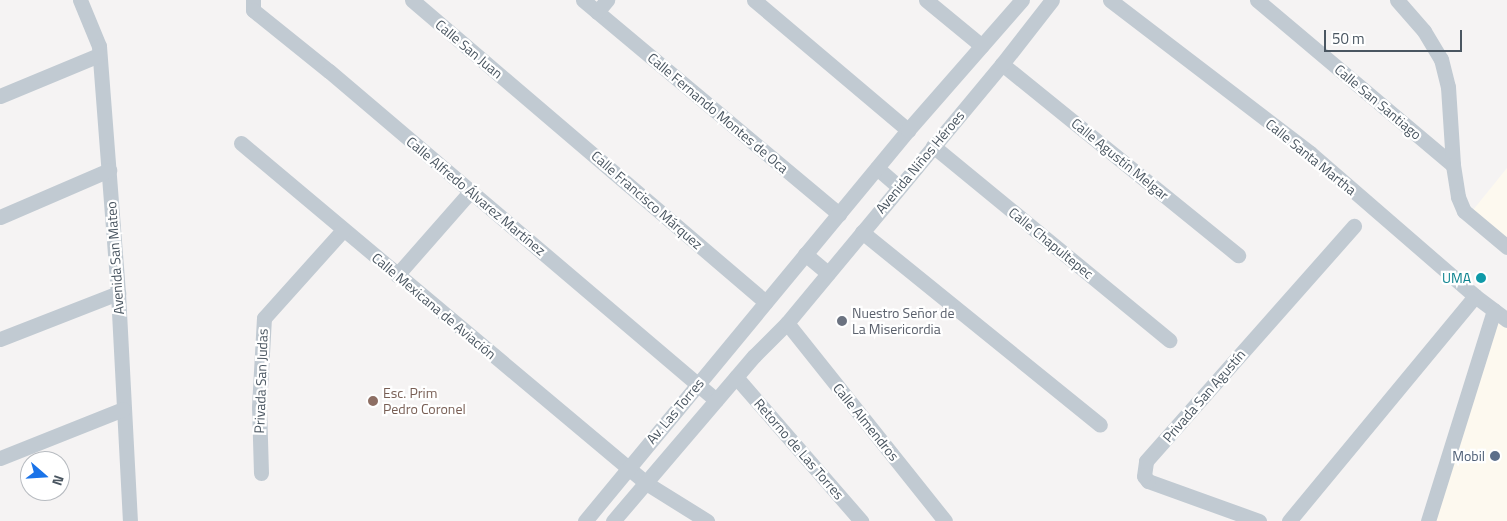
<!DOCTYPE html>
<meta charset="utf-8">
<style>
body{margin:0}
#map{position:relative;width:1507px;height:521px;overflow:hidden;background:#f5f3f3;font-family:"Titillium Web",sans-serif}
div>[style]{position:absolute}
.commercial>*{inset:0;background:#fdf9ef}
.minor>*{height:15px;margin:-7.5px;padding:0 7.5px;transform-origin:7.5px;border-radius:7.5px;background:#c1cad2}
.dots>*{width:14px;height:14px;translate:-50% -50%;box-sizing:border-box;border:2px solid #fff;border-radius:50%}
span{translate:-50% -50%;white-space:nowrap;text-align:center;line-height:1.15;-webkit-text-stroke:4.5px #fff;paint-order:stroke}
.street-label{font-size:14px;color:#4a5661}
.culture-label{font-size:14px;color:#0d838f}
.right{translate:-100% -50%;text-align:right}
.worship-label{font-size:14px;color:#5b616d}
.left{translate:0 -50%;text-align:left}
.education-label{font-size:14px;color:#785e54}
.service-label{font-size:14px;color:#4e5e75}
.north{position:absolute;left:20px;top:451px;width:50px;height:50px;box-sizing:border-box;background:#fff;border:1px solid #b7bbc0;border-radius:50%;rotate:109deg;font-size:14px;font-weight:700;line-height:20px;text-align:center;color:#4a5661}
.north::after{content:'';display:block;margin:auto;width:18px;height:22px;background:#1a73e8;clip-path:polygon(50% 0,100% 100%,50% 72%,0 100%)}
.scale{position:absolute;left:1324px;top:30px;width:138px;height:22px;box-sizing:border-box;border:2px solid #4a5661;border-top:0;padding-left:6px;font-size:15px;line-height:18px;white-space:nowrap;color:#4a5661;-webkit-text-stroke:4px #fff;paint-order:stroke}
</style>
<div id="map">
<div class="commercial">
<div style="clip-path:polygon(1507px 168px,1507px 247px,1469px 215px)"></div>
<div style="clip-path:polygon(1494px 310px,1507px 320px,1507px 521px,1428px 521px)"></div>
</div>
<div class="minor">
<div style="left:80px;top:0;width:50px;rotate:67.6deg"></div>
<div style="left:99px;top:46px;width:248px;rotate:85.6deg"></div>
<div style="left:118px;top:293px;width:228px;rotate:87deg"></div>
<div style="left:253px;top:0;width:10px;rotate:90deg"></div>
<div style="left:253px;top:10px;width:97px;rotate:38.8deg"></div>
<div style="left:329px;top:71px;width:508px;rotate:40.37deg"></div>
<div style="left:412px;top:0;width:465px;rotate:40.5deg"></div>
<div style="left:583px;top:0;width:334px;rotate:39.9deg"></div>
<div style="left:754px;top:0;width:202px;rotate:40.2deg"></div>
<div style="left:926px;top:0;width:72px;rotate:39.4deg"></div>
<div style="left:1110px;top:0;width:252px;rotate:37.4deg"></div>
<div style="left:1310px;top:153px;width:218px;rotate:40.9deg"></div>
<div style="left:1475px;top:296px;width:40px;rotate:37deg"></div>
<div style="left:1257px;top:0;width:256px;rotate:40.1deg"></div>
<div style="left:1397px;top:0;width:41px;rotate:48.9deg"></div>
<div style="left:1424px;top:31px;width:33px;rotate:59deg"></div>
<div style="left:1441px;top:59px;width:29px;rotate:76deg"></div>
<div style="left:1448px;top:87px;width:78px;rotate:86.3deg"></div>
<div style="left:1453px;top:165px;width:32px;rotate:81deg"></div>
<div style="left:1458px;top:197px;width:15px;rotate:67deg"></div>
<div style="left:1464px;top:211px;width:56px;rotate:39.9deg"></div>
<div style="left:597px;top:12px;width:16px;rotate:-50deg"></div>
<div style="left:1002px;top:64px;width:304px;rotate:39deg"></div>
<div style="left:0;top:96px;width:107px;rotate:-22.5deg"></div>
<div style="left:241px;top:143px;width:529px;rotate:40.01deg"></div>
<div style="left:646px;top:483px;width:72px;rotate:31.9deg"></div>
<div style="left:933px;top:146px;width:306px;rotate:39.4deg"></div>
<div style="left:877px;top:168px;width:29px;rotate:41deg"></div>
<div style="left:0;top:217px;width:119px;rotate:-23.3deg"></div>
<div style="left:862px;top:232px;width:306px;rotate:39deg"></div>
<div style="left:805px;top:254px;width:30px;rotate:40deg"></div>
<div style="left:397px;top:275px;width:111px;rotate:-48.7deg"></div>
<div style="left:787px;top:323px;width:253px;rotate:51.4deg"></div>
<div style="left:0;top:339px;width:127px;rotate:-21.3deg"></div>
<div style="left:736px;top:377px;width:191px;rotate:49deg"></div>
<div style="left:0;top:458px;width:132px;rotate:-21.7deg"></div>
<div style="left:261px;top:473px;width:66px;rotate:-91.7deg"></div>
<div style="left:259px;top:407px;width:89px;rotate:-86.8deg"></div>
<div style="left:264px;top:318px;width:118px;rotate:-48.1deg"></div>
<div style="left:585px;top:521px;width:507px;rotate:-50.44deg"></div>
<div style="left:908px;top:130px;width:173px;rotate:-48.8deg"></div>
<div style="left:613px;top:521px;width:217px;rotate:-49.5deg"></div>
<div style="left:754px;top:356px;width:47px;rotate:-45deg"></div>
<div style="left:787px;top:323px;width:337px;rotate:-50.3deg"></div>
<div style="left:1002px;top:64px;width:81px;rotate:-52deg"></div>
<div style="left:1259px;top:521px;width:118px;rotate:-160.2deg"></div>
<div style="left:1148px;top:481px;width:6px;rotate:-129deg"></div>
<div style="left:1144px;top:476px;width:15px;rotate:-82deg"></div>
<div style="left:1146px;top:461px;width:314px;rotate:-48.5deg"></div>
<div style="left:1289px;top:521px;width:292px;rotate:-50.4deg"></div>
<div style="left:1428px;top:521px;width:221px;rotate:-72.6deg"></div>
</div>
<div class="dots">
<div style="left:1481px;top:278px;background:#0f9aa8"></div>
<div style="left:842px;top:321px;background:#6b7280"></div>
<div style="left:373px;top:401px;background:#8d6e63"></div>
<div style="left:1495px;top:456px;background:#5c6f8a"></div>
</div>
<div class="street-label">
<span style="left:469px;top:49px;rotate:40deg">Calle San Juan</span>
<span style="left:1378px;top:102px;rotate:40deg">Calle San Santiago</span>
<span style="left:718px;top:113px;rotate:40deg">Calle Fernando Montes de Oca</span>
<span style="left:1311px;top:157px;rotate:39deg">Calle Santa Martha</span>
<span style="left:1120px;top:159px;rotate:39deg">Calle Agustín Melgar</span>
<span style="left:920px;top:162px;rotate:-50deg">Avenida Niños Héroes</span>
<span style="left:476px;top:196px;rotate:40deg">Calle Alfredo Álvarez Martínez</span>
<span style="left:647px;top:200px;rotate:41deg">Calle Francisco Márquez</span>
<span style="left:1051px;top:243px;rotate:39deg">Calle Chapultepec</span>
<span style="left:115px;top:258px;rotate:-94deg">Avenida San Mateo</span>
<span style="left:434px;top:306px;rotate:40deg">Calle Mexicana de Aviación</span>
<span style="left:261px;top:381px;rotate:-88deg">Privada San Judas</span>
<span style="left:1204px;top:396px;rotate:-49deg">Privada San Agustín</span>
<span style="left:675px;top:411px;rotate:-50deg">Av. Las Torres</span>
<span style="left:866px;top:422px;rotate:51deg">Calle Almendros</span>
<span style="left:799px;top:449px;rotate:49deg">Retorno de Las Torres</span>
</div>
<div class="culture-label">
<span class="right" style="left:1471px;top:278px">UMA</span>
</div>
<div class="worship-label">
<span class="left" style="left:852px;top:321px">Nuestro Señor de<br>La Misericordia</span>
</div>
<div class="education-label">
<span class="left" style="left:383px;top:401px">Esc. Prim<br>Pedro Coronel</span>
</div>
<div class="service-label">
<span class="right" style="left:1485px;top:456px">Mobil</span>
</div>
<div class="north">N</div>
<div class="scale">50 m</div>
</div>
